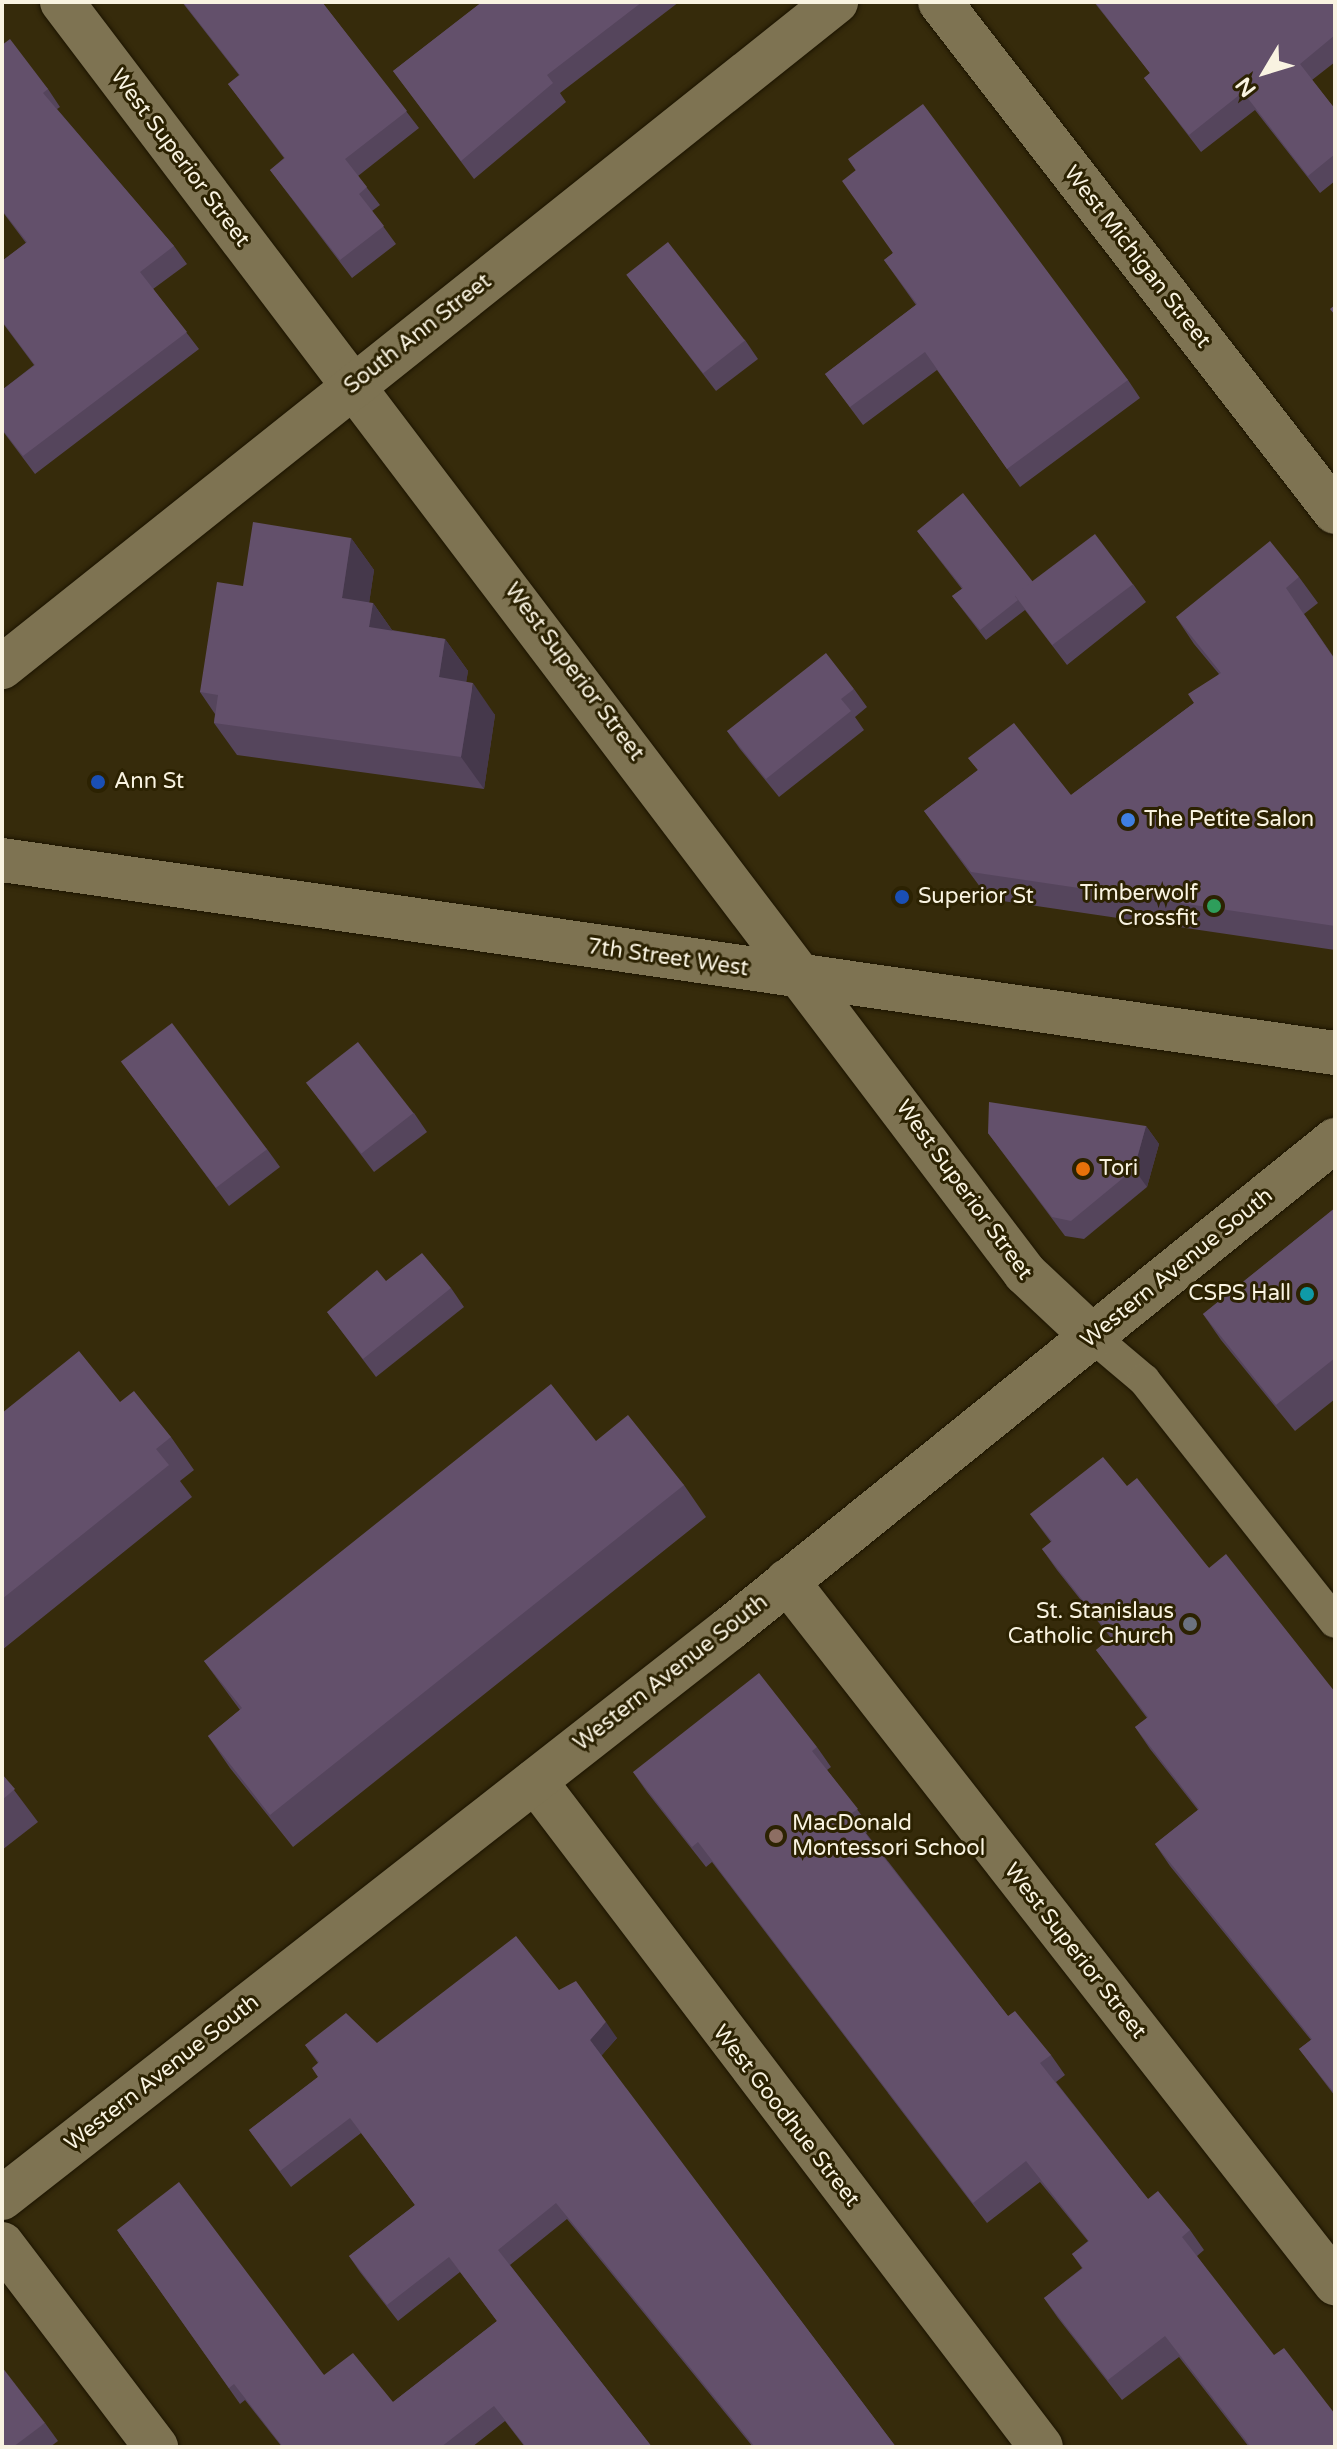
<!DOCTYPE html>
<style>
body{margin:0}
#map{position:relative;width:1337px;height:2449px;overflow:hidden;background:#362b0b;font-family:"Varela Round",sans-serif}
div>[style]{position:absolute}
.roads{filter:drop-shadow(0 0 2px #1c1400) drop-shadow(0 0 2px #1c1400)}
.service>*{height:32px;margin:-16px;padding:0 16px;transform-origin:16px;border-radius:16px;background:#7e7352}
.minor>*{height:44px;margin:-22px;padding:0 22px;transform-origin:22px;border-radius:22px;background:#7e7352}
.secondary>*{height:44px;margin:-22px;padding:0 22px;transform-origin:22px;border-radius:22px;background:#7e7352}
.wall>*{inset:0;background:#55455c}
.shaded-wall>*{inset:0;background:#45384b}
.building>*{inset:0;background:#63506b;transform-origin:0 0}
.dots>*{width:22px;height:22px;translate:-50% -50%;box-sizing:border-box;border:4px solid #2c2202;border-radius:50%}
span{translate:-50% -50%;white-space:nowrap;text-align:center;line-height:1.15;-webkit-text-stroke:6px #2c2202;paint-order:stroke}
.street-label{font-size:22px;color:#f9f3e1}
.poi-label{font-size:22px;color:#f9f3e1}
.left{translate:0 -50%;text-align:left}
.right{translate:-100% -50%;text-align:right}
.frame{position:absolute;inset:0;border:4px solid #f9f3e1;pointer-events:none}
.north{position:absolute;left:1225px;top:32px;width:80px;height:80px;-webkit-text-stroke:6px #2c2202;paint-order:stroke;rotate:232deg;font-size:22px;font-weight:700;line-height:32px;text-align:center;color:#f9f3e1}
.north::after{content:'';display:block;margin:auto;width:28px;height:36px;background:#f9f3e1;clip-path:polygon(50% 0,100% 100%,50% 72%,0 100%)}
</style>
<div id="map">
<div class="roads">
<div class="service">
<div style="left:1092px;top:1336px;width:68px;rotate:40.2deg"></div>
<div style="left:1144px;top:1380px;width:308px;rotate:51.7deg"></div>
</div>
<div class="minor">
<div style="left:62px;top:2px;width:1595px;rotate:52.85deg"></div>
<div style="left:1025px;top:1273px;width:92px;rotate:43.2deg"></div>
<div style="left:940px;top:2px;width:645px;rotate:52.24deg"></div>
<div style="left:2px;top:667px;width:1067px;rotate:-38.57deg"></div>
<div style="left:787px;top:1581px;width:891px;rotate:52.02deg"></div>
<div style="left:535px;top:1781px;width:836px;rotate:52.77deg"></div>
<div style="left:2px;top:2198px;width:923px;rotate:-38.05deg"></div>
<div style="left:729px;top:1629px;width:779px;rotate:-38.9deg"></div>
<div style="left:2px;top:2244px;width:255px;rotate:52.8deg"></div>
</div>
<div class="secondary">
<div style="left:2px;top:860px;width:1347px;rotate:8.24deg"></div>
</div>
</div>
<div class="wall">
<div style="clip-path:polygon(182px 2px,322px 2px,419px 128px,358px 176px,380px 205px,372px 211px,396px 244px,352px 278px,270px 170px,284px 158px,228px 84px,239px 75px)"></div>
<div style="clip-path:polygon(482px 2px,679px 2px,560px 93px,566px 102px,474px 179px,393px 71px)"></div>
<div style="clip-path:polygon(1094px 2px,1335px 2px,1335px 62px,1312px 80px,1335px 109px,1335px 181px,1320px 193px,1255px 110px,1201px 152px,1144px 78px,1150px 73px)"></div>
<div style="clip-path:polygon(2px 45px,48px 89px,60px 107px,57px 109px,174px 246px,187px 264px,153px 289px,199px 349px,35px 474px,2px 430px,2px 390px,34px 365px,2px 322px,2px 261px,26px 243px,2px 211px)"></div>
<div style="clip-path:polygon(848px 159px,1128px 380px,1140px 398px,1020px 487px,937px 370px,863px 425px,825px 374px,916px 305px,884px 260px,893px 253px,856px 171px)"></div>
<div style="clip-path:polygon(627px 275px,745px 340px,758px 359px,716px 391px)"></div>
<div style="clip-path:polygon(917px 531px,1033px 582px,1133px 584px,1146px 602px,1067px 665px,1025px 610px,986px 640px,952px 596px,962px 589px)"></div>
<div style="clip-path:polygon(351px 538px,374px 570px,369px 603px,373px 603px,392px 630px,445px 639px,468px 671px,466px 682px,495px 715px,484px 789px,237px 755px,214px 723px,215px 714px,200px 692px,243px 586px)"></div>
<div style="clip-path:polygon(1299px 577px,1318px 603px,1304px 614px,1335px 659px,1335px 950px,989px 899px,924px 811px,978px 770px,968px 758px,1071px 795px,1194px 703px,1219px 674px,1194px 644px,1176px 617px)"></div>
<div style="clip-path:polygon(854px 689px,867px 707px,855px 717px,864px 730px,779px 797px,740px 749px,727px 731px)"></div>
<div style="clip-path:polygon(121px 1061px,267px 1149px,280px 1167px,229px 1206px)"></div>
<div style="clip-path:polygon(306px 1082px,414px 1113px,427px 1132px,374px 1172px)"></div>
<div style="clip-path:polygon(1146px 1126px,1159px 1144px,1147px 1187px,1084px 1239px,1065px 1236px,988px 1133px)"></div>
<div style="clip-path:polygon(1335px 1208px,1335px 1399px,1295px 1431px,1221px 1340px,1203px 1314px)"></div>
<div style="clip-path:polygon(451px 1288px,464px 1307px,376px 1377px,327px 1312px)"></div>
<div style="clip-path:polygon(120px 1402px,171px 1437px,194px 1470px,180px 1481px,192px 1497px,2px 1650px,2px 1413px)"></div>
<div style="clip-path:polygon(596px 1441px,684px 1485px,706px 1517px,293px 1847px,230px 1768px,208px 1736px,240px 1710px,204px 1661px)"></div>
<div style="clip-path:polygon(1127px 1486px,1209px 1568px,1335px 1692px,1335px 2096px,1299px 2049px,1311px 2040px,1170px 1866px,1155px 1844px,1198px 1810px,1150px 1749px,1135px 1727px,1147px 1718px,1096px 1650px,1111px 1638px,1057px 1570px,1042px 1549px,1051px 1542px,1030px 1514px)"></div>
<div style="clip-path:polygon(817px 1747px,831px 1767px,827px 1770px,872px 1829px,866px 1833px,1008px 2016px,1051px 2055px,1065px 2075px,1056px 2082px,1148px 2199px,1190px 2230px,1204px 2250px,1197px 2256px,1335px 2447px,1249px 2447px,1179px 2357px,1122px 2400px,1058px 2318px,1044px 2298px,1082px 2268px,1072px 2254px,1088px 2241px,1040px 2182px,987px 2223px,712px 1862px,706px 1867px,647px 1792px,633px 1772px)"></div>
<div style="clip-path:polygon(2px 1774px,38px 1822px,2px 1850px)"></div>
<div style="clip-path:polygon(559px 1990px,617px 2038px,601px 2056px,896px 2447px,753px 2447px,567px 2219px,510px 2265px,652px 2447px,525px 2447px,505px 2421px,472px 2447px,282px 2447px,245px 2400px,240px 2404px,117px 2230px,324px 2375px,393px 2402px,497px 2321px,460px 2272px,398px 2321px,360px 2272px,349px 2256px,415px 2205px,361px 2133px,291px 2187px,249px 2130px,318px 2077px,318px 2063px,305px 2045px,377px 2043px)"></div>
<div style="clip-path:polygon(45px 2423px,58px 2441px,50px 2447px,2px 2447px)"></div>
</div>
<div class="shaded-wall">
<div style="clip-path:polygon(351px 538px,374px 570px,365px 631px,342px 598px)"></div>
<div style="clip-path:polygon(373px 603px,396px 636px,369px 627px)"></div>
<div style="clip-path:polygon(445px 639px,468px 671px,462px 710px,439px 677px)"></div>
<div style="clip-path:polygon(473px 683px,495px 715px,484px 789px,461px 757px)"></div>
<div style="clip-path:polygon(1146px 1126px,1159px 1144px,1147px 1187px,1134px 1169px)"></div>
<div style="clip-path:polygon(606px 2022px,617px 2038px,601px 2056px,590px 2040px)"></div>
</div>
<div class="building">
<div style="clip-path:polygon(183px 2px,322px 2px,407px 111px,345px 159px,367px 187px,359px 194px,384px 226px,340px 260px,270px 170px,285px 158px,228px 84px,240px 75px)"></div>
<div style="clip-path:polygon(482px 2px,642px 2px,547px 75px,553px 83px,461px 161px,393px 71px)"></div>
<div style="clip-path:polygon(1095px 2px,1335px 2px,1335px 35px,1300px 64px,1335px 109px,1335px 154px,1308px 176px,1243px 92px,1189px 135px,1144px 78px,1150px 73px)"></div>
<div style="clip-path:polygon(10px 39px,48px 89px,43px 93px,174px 246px,140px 272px,187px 332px,23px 456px,2px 429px,2px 390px,35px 365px,2px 321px,2px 261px,27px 242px,2px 210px,2px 178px,3px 178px,2px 176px,2px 45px)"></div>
<div style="clip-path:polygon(923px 104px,1128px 380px,1007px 469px,925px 352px,850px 407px,825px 374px,917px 304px,884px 260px,893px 253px,842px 181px,856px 170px,848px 159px)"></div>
<div style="left:668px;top:242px;width:125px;height:53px;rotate:52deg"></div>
<div style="clip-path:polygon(1335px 305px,1335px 315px,1330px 309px)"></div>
<div style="clip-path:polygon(963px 493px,1033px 582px,1015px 596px,1018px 600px,980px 630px,952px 596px,963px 588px,917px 531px)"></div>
<div style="clip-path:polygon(253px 522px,351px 538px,342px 598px,373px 603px,369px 627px,445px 639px,439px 677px,473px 683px,461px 757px,214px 723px,218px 695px,200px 692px,217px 582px,243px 586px)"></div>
<div style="left:1095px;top:534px;width:63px;height:101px;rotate:53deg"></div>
<div style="clip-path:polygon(1270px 541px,1299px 577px,1286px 588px,1335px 660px,1335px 926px,971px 872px,924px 811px,978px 770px,968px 758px,1014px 723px,1071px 795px,1194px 703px,1188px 694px,1221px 673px,1176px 617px)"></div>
<div style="clip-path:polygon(826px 653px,854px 689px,841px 699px,851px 711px,766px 779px,727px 731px)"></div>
<div style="left:172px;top:1023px;width:158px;height:64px;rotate:53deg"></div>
<div style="left:358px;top:1042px;width:90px;height:66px;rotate:52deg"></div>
<div style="clip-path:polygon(989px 1102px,1146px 1126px,1134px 1169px,1071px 1221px,1052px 1217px,988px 1133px)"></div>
<div style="clip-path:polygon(1335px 1208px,1335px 1358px,1276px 1405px,1203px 1314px)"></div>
<div style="clip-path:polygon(422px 1253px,451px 1288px,363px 1359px,327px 1312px,377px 1270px,386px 1281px)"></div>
<div style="clip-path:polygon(79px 1351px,120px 1402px,134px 1391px,171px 1437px,156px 1449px,169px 1465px,2px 1599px,2px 1413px)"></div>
<div style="clip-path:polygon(551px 1384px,596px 1441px,628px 1415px,684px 1485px,270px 1815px,208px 1736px,242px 1708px,204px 1661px)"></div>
<div style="clip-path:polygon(1103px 1457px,1127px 1486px,1137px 1478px,1209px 1568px,1226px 1554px,1335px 1692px,1335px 2094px,1299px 2049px,1312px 2039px,1155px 1844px,1199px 1809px,1135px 1727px,1148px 1717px,1096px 1650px,1112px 1637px,1042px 1549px,1052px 1541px,1030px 1514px)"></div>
<div style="clip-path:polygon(759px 1673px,817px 1747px,812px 1751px,858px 1809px,852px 1813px,870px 1840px,1008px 2016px,1015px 2011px,1051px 2055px,1040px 2063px,1148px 2199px,1158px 2191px,1190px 2230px,1182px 2237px,1274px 2355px,1284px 2348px,1335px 2414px,1335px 2447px,1251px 2447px,1165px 2336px,1108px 2380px,1044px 2298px,1083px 2268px,1072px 2254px,1089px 2241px,1026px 2161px,973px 2203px,698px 1842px,692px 1847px,633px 1772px)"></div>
<div style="clip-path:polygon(2px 1774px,15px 1789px,2px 1800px)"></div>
<div style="clip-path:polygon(516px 1936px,559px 1990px,576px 1981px,606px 2022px,590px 2040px,896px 2447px,755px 2447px,556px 2203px,498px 2250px,652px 2447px,526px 2447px,494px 2406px,441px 2447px,283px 2447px,234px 2384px,229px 2388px,117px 2230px,179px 2182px,324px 2375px,353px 2353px,393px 2402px,497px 2321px,449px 2257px,387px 2305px,349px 2256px,415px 2205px,350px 2118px,280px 2171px,249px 2130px,318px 2077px,312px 2068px,319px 2062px,305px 2045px,346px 2013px,377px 2043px)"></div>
<div style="clip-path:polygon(2px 2367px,45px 2423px,13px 2447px,2px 2447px)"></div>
</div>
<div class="dots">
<div style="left:98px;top:782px;background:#1a4fb4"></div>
<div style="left:1128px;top:820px;background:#3f7fe0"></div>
<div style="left:902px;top:897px;background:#1a4fb4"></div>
<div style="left:1214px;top:906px;background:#2e9e5b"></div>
<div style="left:1083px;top:1169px;background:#e8710a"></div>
<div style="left:1307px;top:1294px;background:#0f9aa8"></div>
<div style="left:1190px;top:1624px;background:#6b7280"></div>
<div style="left:776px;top:1836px;background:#8d6e63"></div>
</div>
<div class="street-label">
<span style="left:180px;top:158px;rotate:53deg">West Superior Street</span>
<span style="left:1137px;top:257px;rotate:52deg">West Michigan Street</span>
<span style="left:418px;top:334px;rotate:-38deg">South Ann Street</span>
<span style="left:574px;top:672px;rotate:53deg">West Superior Street</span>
<span style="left:668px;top:958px;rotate:8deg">7th Street West</span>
<span style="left:964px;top:1190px;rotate:54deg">West Superior Street</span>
<span style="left:1177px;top:1268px;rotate:-39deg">Western Avenue South</span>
<span style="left:671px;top:1673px;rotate:-38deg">Western Avenue South</span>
<span style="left:1075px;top:1951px;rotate:52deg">West Superior Street</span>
<span style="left:162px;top:2073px;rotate:-38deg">Western Avenue South</span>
<span style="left:786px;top:2116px;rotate:52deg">West Goodhue Street</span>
</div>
<div class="poi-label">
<span class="left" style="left:114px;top:782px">Ann St</span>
<span class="left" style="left:1144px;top:820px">The Petite Salon</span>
<span class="right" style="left:1198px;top:906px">Timberwolf<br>Crossfit</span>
<span class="left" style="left:918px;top:897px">Superior St</span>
<span class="left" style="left:1099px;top:1169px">Tori</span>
<span class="right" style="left:1291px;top:1294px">CSPS Hall</span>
<span class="right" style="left:1174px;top:1624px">St. Stanislaus<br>Catholic Church</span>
<span class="left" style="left:792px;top:1836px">MacDonald<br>Montessori School</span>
</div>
<div class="frame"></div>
<div class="north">N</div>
</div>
